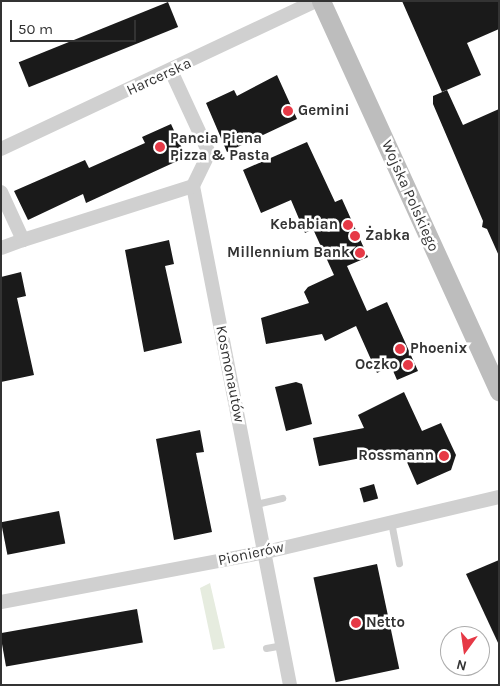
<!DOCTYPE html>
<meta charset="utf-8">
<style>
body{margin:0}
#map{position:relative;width:500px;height:686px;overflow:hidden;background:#fff;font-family:Karla,sans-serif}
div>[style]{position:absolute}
.green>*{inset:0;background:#e6ecdf}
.building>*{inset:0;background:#1a1a1a;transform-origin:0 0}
.lane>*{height:7px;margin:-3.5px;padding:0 3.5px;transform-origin:3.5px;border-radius:3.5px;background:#d0d0d0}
.street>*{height:14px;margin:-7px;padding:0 7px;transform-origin:7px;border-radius:7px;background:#d0d0d0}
.secondary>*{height:19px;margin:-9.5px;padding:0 9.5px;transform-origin:9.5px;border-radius:9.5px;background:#bdbdbd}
.dots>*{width:14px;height:14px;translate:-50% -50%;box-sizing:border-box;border:2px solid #fff;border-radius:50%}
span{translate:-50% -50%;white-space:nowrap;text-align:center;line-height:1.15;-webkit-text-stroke:5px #fff;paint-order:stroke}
.street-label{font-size:15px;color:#333}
.poi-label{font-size:15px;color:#333;font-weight:700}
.left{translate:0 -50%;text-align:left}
.right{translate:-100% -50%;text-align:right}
.frame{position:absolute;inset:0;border:2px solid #333;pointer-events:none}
.north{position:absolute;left:440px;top:626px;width:50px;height:50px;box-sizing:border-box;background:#fff;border:1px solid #adadad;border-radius:50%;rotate:194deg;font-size:14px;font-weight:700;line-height:20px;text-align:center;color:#333}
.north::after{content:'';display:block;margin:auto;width:18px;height:22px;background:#e63946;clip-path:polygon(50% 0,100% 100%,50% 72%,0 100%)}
.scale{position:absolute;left:10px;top:20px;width:126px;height:22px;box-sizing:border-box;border:2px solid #333;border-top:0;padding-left:6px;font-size:15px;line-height:18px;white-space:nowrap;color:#333;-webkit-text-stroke:4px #fff;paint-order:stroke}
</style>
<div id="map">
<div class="green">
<div style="clip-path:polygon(210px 583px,225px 648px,213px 650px,200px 588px)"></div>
</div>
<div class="building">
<div style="clip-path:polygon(402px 1px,499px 1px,499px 29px,467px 43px,481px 75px,442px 92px)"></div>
<div style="left:168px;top:2px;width:27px;height:161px;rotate:68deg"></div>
<div style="clip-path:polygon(277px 75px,297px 119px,227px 152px,206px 103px,234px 90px,237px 96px)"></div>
<div style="clip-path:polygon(447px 90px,463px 125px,499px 109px,499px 256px,487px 229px,482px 227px,483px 221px,433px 104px,433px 96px)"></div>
<div style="clip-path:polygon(171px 124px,186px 157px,86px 203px,83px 194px,28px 220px,14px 191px,85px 160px,89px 168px,145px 143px,142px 137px)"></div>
<div style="clip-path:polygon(307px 142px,335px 202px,342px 199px,368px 257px,347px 266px,367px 311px,387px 302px,418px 371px,397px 380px,391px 366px,377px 373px,356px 326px,325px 341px,322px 334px,266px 344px,261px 318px,309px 303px,304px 292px,308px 287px,334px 275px,313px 229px,305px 233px,291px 200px,261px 213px,243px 170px)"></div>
<div style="clip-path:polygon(169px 240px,174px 264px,165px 266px,182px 343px,144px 352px,125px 250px)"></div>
<div style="clip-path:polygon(21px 272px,26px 296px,17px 298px,34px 375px,1px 382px,1px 277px)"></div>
<div style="clip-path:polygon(296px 382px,302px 384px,312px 424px,286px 431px,275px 387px)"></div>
<div style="clip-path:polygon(404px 392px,422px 431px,441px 423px,456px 455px,451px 470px,417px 485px,403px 453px,380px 462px,377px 455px,319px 466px,313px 438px,364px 428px,358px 415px)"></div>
<div style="clip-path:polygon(200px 430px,204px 452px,196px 453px,212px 532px,174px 540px,156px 439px)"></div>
<div style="left:374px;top:484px;width:15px;height:15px;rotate:74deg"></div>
<div style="left:59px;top:511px;width:33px;height:59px;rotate:79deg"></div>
<div style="clip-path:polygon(499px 560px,499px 645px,466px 574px)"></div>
<div style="left:377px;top:564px;width:107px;height:65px;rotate:78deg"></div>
<div style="left:137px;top:609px;width:34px;height:139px;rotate:80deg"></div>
</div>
<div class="lane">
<div style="left:256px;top:504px;width:27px;rotate:-13deg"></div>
<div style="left:391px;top:522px;width:42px;rotate:79deg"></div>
<div style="left:266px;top:648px;width:17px;rotate:-10deg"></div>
</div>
<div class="street">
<div style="left:172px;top:73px;width:88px;rotate:65.2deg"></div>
<div style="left:209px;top:153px;width:37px;rotate:116deg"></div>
<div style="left:193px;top:186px;width:508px;rotate:79deg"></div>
<div style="left:1px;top:149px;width:348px;rotate:-25.2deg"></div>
<div style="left:1px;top:192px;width:53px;rotate:65.4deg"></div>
<div style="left:23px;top:240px;width:23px;rotate:160deg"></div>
<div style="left:23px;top:240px;width:178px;rotate:-17.6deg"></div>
<div style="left:1px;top:602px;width:270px;rotate:-10.7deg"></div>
<div style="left:266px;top:552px;width:239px;rotate:-13.3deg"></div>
</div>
<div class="secondary">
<div style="left:321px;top:1px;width:429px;rotate:65.5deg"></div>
</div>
<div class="dots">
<div style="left:288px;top:111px;background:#e63946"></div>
<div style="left:160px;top:147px;background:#e63946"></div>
<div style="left:348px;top:225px;background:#e63946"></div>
<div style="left:355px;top:236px;background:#e63946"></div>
<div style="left:360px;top:253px;background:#e63946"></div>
<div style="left:400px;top:349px;background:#e63946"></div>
<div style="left:408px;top:365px;background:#e63946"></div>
<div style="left:444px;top:456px;background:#e63946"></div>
<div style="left:356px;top:623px;background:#e63946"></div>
</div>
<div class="street-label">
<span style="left:159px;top:77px;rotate:-25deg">Harcerska</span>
<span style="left:410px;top:196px;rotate:66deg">Wojska Polskiego</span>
<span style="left:230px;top:374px;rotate:79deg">Kosmonautów</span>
<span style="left:251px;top:554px;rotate:-12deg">Pionierów</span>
</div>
<div class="poi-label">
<span class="left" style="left:298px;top:111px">Gemini</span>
<span class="left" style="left:170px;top:147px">Pancia Piena<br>Pizza &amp; Pasta</span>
<span class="right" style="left:338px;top:225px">Kebabian</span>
<span class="left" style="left:365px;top:236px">Żabka</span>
<span class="right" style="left:350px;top:253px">Millennium Bank</span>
<span class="left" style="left:410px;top:349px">Phoenix</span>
<span class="right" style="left:398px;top:365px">Oczko</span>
<span class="right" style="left:434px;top:456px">Rossmann</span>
<span class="left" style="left:366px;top:623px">Netto</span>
</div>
<div class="frame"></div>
<div class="north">N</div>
<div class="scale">50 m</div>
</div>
